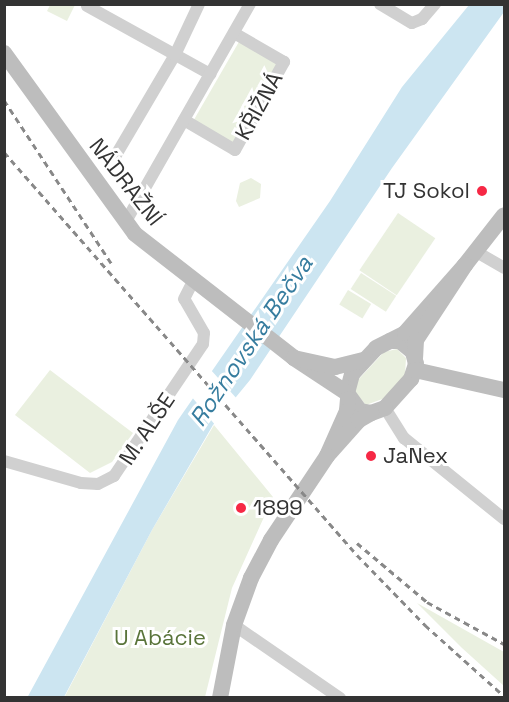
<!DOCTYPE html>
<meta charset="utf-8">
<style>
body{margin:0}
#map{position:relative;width:509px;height:702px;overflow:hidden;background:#fff;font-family:"Space Grotesk",sans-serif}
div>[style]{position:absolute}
.green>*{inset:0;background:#eaf0e0;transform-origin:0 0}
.water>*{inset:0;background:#cce5f1}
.pier>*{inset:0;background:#fff}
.street>*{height:12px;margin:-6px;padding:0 6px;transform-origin:6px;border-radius:6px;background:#d0d0d0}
.secondary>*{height:16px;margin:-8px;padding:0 8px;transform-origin:8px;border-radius:8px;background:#bdbdbd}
.rail>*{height:3px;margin-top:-1.5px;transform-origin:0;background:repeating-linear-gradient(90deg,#888 0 6px,transparent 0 10.5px)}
.dots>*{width:16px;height:16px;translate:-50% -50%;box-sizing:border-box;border:3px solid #fff;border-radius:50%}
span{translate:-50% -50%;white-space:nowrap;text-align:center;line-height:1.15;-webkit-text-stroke:6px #fff;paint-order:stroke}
.street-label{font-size:22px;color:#333}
.poi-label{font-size:22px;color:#333}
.right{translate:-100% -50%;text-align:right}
.left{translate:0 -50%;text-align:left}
.park-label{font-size:22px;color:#59743a}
.water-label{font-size:24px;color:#377d9f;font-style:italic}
.frame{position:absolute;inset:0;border:6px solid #333;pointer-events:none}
</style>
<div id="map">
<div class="green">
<div style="clip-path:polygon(50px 5px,50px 4px,75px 5px,67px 21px,47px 11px)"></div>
<div style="left:240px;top:40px;width:46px;height:95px;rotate:30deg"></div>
<div style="clip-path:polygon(251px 178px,261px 184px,260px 198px,239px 207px,236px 201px,240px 183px)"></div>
<div style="left:398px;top:213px;width:45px;height:69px;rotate:34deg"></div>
<div style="left:361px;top:273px;width:42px;height:19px;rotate:33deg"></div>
<div style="left:348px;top:290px;width:27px;height:17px;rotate:31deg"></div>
<div style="clip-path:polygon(397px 349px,406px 358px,405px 375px,385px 398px,366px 405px,355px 392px,357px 381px,384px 352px)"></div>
<div style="clip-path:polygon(50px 370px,133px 433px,112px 462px,90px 473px,15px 415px)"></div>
<div style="clip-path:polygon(214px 425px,273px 497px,232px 588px,205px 697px,64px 698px,152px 530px)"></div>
<div style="clip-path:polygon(417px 603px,504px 652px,504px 686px,462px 648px)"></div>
</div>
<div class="water">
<div style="clip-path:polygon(469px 5px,504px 5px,504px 12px,392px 168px,250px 380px,213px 425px,152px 530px,64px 697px,27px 698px,178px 420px,330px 201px,402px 87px)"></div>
</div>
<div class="pier">
<div style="clip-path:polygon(210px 369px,238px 400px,216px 426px,191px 396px)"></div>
</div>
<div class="street">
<div style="left:380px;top:4px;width:37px;rotate:31deg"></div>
<div style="left:412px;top:23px;width:11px;rotate:-22deg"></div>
<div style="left:422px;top:19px;width:20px;rotate:-49deg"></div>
<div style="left:87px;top:6px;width:141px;rotate:28.9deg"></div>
<div style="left:184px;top:120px;width:59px;rotate:30.5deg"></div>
<div style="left:235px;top:150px;width:101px;rotate:-60.9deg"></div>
<div style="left:284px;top:62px;width:58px;rotate:-149.9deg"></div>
<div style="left:116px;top:155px;width:116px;rotate:-59.5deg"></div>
<div style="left:175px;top:55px;width:56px;rotate:-64.8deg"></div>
<div style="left:125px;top:223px;width:252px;rotate:-60.3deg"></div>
<div style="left:475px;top:251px;width:34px;rotate:30deg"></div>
<div style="left:385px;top:408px;width:36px;rotate:58deg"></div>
<div style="left:404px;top:438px;width:129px;rotate:39deg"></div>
<div style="left:4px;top:461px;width:80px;rotate:15.9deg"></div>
<div style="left:81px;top:483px;width:17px;rotate:3deg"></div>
<div style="left:98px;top:484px;width:18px;rotate:-27deg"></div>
<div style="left:114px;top:476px;width:159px;rotate:-56deg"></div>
<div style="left:203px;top:344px;width:11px;rotate:-85deg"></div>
<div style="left:204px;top:333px;width:39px;rotate:-120deg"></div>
<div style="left:184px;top:299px;width:20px;rotate:-63deg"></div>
<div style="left:234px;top:625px;width:129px;rotate:34.6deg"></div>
</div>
<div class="secondary">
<div style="left:4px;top:53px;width:223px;rotate:54.1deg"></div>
<div style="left:135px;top:234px;width:202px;rotate:37.9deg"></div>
<div style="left:465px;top:265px;width:63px;rotate:-52deg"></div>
<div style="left:390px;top:341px;width:10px"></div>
<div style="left:400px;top:341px;width:17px;rotate:40deg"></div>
<div style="left:413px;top:352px;width:12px;rotate:76deg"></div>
<div style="left:416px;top:364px;width:16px;rotate:108deg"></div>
<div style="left:411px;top:379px;width:39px;rotate:132deg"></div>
<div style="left:385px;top:408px;width:15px;rotate:160deg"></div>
<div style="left:371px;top:413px;width:11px;rotate:-170deg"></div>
<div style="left:360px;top:411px;width:22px;rotate:-126deg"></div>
<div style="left:347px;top:393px;width:20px;rotate:-75deg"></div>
<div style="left:352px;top:374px;width:35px;rotate:-47deg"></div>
<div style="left:376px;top:348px;width:33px;rotate:-27deg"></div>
<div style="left:405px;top:333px;width:91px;rotate:-48.6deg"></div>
<div style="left:465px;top:265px;width:90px;rotate:123.2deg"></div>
<div style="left:416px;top:340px;width:17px;rotate:93deg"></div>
<div style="left:415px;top:370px;width:91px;rotate:12.7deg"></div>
<div style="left:347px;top:393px;width:64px;rotate:-146.6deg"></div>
<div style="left:294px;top:358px;width:42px;rotate:12.4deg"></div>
<div style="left:335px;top:367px;width:29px;rotate:-14deg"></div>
<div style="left:348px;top:399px;width:12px;rotate:95deg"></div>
<div style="left:347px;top:411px;width:49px;rotate:114deg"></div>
<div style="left:327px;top:456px;width:48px;rotate:-48.4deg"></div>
<div style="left:359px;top:420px;width:14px;rotate:-30deg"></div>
<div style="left:220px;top:698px;width:74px;rotate:-79.1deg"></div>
<div style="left:234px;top:625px;width:50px;rotate:-70.1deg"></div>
<div style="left:251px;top:578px;width:43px;rotate:-62.2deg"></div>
<div style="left:271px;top:540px;width:101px;rotate:-56.3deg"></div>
</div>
<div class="rail">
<div style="left:4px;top:100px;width:195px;rotate:56.7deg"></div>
<div style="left:4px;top:152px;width:536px;rotate:48.78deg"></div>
<div style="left:357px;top:555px;width:98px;rotate:45.8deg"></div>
<div style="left:425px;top:625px;width:106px;rotate:41.9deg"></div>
<div style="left:357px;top:543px;width:92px;rotate:40.1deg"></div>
<div style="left:427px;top:602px;width:88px;rotate:28.6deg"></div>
</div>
<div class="dots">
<div style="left:482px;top:191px;background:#f62845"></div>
<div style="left:371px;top:456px;background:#f62845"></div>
<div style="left:241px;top:508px;background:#f62845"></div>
</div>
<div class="street-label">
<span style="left:259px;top:106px;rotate:-61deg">KŘIŽNÁ</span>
<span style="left:126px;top:182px;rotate:52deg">NÁDRAŽNÍ</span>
<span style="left:147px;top:429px;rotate:-56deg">M. ALŠE</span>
</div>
<div class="poi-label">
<span class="right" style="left:470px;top:191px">TJ Sokol</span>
<span class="left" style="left:383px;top:456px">JaNex</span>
<span class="left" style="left:253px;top:508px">1899</span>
</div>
<div class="park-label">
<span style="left:160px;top:638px">U Abácie</span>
</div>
<div class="water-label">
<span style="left:251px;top:341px;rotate:-56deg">Rožnovská Bečva</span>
</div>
<div class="frame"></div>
</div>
